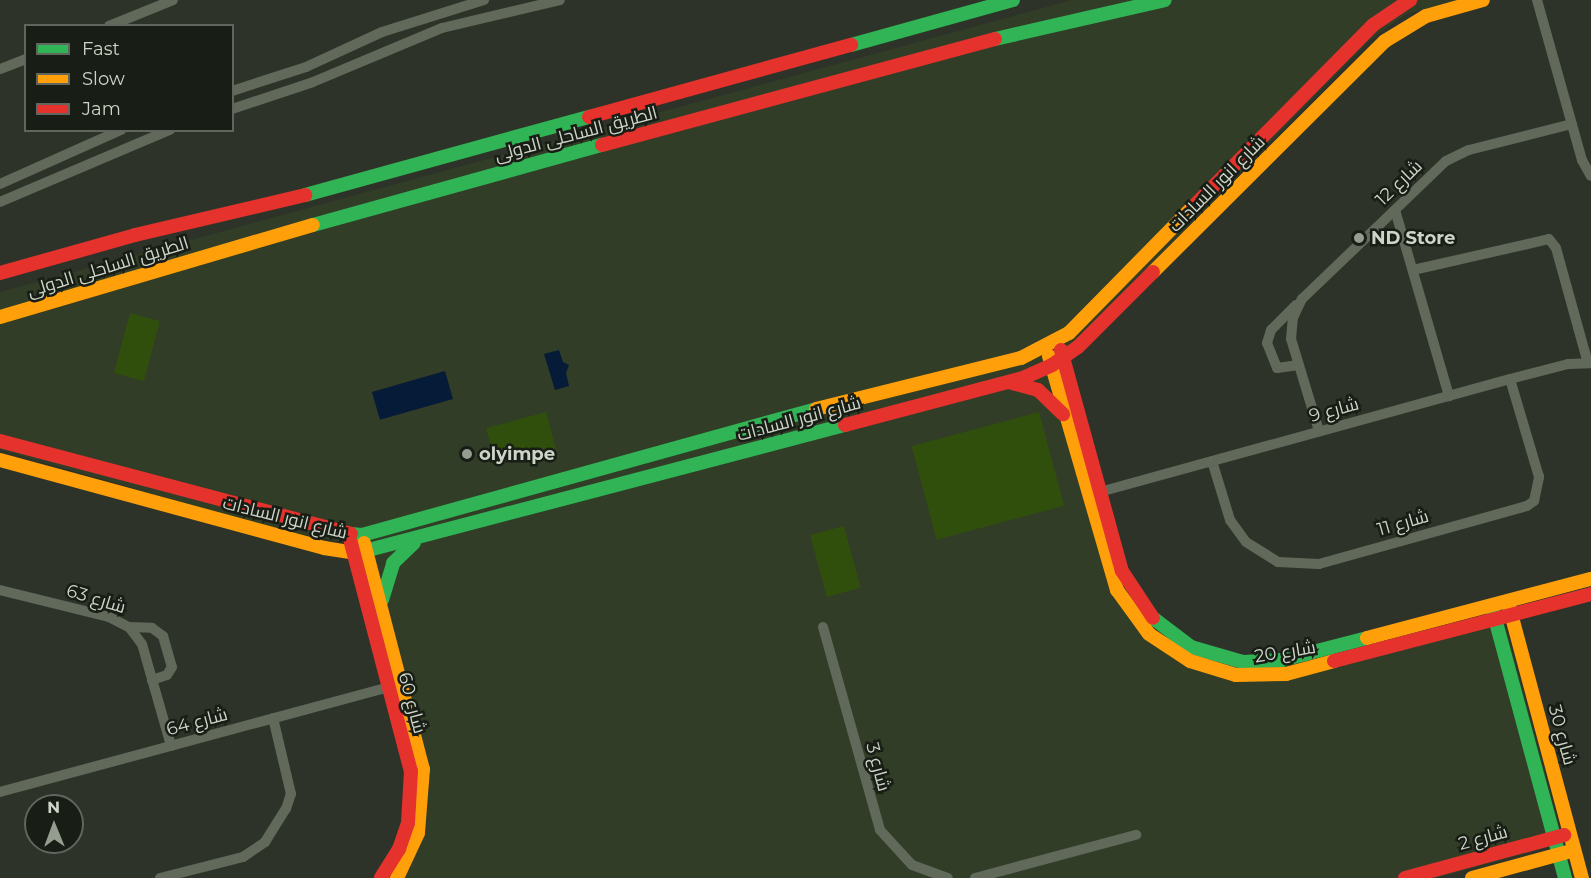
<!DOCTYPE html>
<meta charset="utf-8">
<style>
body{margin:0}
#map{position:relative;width:1591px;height:878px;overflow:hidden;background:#2e3329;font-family:Montserrat,Cairo,sans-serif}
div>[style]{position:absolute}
.built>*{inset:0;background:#313d27}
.green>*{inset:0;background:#314f0c;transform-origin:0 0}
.water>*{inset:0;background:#061b38;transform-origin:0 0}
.street>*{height:10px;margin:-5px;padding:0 5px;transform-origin:5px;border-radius:5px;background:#61695a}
.fast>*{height:14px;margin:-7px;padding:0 7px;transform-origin:7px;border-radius:7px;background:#30b455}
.slow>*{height:14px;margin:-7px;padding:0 7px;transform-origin:7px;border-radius:7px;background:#ff9f0a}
.jam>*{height:14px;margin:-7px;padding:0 7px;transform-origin:7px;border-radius:7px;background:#e5322d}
.dots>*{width:16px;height:16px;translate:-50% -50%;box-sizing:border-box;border:3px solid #181d15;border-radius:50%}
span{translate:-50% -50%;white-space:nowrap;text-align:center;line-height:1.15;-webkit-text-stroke:5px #181d15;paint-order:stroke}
.street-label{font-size:18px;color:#cdd4c8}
.poi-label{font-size:18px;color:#cdd4c8;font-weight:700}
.left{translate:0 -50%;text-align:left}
.legend{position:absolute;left:24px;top:24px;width:210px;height:108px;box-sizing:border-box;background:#181d15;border:2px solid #60665d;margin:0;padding:8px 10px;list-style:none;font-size:18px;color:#cdd4c8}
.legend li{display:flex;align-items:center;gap:12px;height:30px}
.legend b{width:30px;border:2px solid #60665d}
.north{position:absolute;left:24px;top:794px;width:60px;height:60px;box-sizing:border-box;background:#181d15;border:2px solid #60665d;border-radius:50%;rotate:359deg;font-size:16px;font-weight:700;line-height:24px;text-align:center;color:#cdd4c8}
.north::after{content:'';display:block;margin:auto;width:21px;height:27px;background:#959c90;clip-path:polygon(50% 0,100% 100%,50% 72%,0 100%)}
</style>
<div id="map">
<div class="built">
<div style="clip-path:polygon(1072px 0,1455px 0,1405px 15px,1371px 39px,1078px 339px,1057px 354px,1110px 552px,1156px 632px,1227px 666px,1502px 612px,1564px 843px,1437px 878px,389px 878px,416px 814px,357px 545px,280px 530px,0 450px,0 292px)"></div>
</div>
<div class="green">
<div style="left:130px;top:313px;width:31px;height:62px;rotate:15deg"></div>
<div style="left:546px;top:412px;width:38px;height:62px;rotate:75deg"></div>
<div style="left:1039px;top:412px;width:97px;height:132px;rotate:75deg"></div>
<div style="left:844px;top:526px;width:64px;height:35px;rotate:75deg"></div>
</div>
<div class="water">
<div style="clip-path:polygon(559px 350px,563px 362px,569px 365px,566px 373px,569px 386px,555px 390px,544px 354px)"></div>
<div style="left:445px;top:371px;width:29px;height:76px;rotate:74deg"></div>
</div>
<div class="street">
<div style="left:1537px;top:0;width:166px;rotate:74.3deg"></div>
<div style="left:1582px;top:160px;width:18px;rotate:61deg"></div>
<div style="left:109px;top:26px;width:69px;rotate:-22.1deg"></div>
<div style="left:0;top:69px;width:28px;rotate:-21deg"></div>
<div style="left:232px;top:91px;width:78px;rotate:-18deg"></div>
<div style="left:306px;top:67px;width:84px;rotate:-24.7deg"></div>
<div style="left:382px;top:32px;width:107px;rotate:-17.4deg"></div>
<div style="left:232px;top:109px;width:85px;rotate:-18.4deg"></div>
<div style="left:313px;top:82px;width:140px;rotate:-22.7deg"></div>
<div style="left:442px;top:28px;width:121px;rotate:-13.3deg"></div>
<div style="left:0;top:184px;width:133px;rotate:-24.1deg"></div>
<div style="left:0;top:202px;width:185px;rotate:-23deg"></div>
<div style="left:1395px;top:210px;width:194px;rotate:73.8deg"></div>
<div style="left:1413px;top:270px;width:139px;rotate:-12.8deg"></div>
<div style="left:1549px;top:239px;width:11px;rotate:52deg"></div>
<div style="left:1556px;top:248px;width:119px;rotate:74.5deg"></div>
<div style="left:1296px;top:305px;width:35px;rotate:135deg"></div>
<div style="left:1271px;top:330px;width:14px;rotate:107deg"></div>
<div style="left:1267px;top:343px;width:27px;rotate:68deg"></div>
<div style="left:1277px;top:368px;width:22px;rotate:-8deg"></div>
<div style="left:1319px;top:431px;width:96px;rotate:-106.9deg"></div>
<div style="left:1291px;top:339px;width:21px;rotate:-85deg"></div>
<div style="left:1293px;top:318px;width:21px;rotate:-65deg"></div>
<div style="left:1302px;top:299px;width:199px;rotate:-43.8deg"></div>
<div style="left:1446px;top:161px;width:25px;rotate:-26deg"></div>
<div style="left:1469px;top:150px;width:106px;rotate:-14.2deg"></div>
<div style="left:1212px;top:461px;width:62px;rotate:73deg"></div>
<div style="left:1230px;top:520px;width:27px;rotate:54deg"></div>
<div style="left:1246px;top:542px;width:38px;rotate:32deg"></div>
<div style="left:1278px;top:562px;width:41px;rotate:2.8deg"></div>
<div style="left:1319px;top:564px;width:216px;rotate:-15.6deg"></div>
<div style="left:1527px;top:506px;width:9px;rotate:-36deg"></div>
<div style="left:1534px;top:501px;width:25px;rotate:-78deg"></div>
<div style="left:1539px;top:477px;width:102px;rotate:-106.5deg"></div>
<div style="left:1096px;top:493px;width:429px;rotate:-15.4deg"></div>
<div style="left:1510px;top:379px;width:60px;rotate:-14.5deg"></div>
<div style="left:1568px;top:364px;width:23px;rotate:-2deg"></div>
<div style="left:0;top:590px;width:112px;rotate:13.9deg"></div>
<div style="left:109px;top:617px;width:22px;rotate:27deg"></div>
<div style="left:129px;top:627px;width:21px;rotate:53deg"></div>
<div style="left:142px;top:644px;width:106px;rotate:74.1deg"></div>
<div style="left:129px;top:627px;width:23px;rotate:2deg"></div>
<div style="left:152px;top:628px;width:14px;rotate:36deg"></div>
<div style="left:163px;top:636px;width:32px;rotate:74deg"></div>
<div style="left:172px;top:667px;width:9px;rotate:122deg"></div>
<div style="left:167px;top:675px;width:16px;rotate:162deg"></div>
<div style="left:823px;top:627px;width:211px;rotate:74.3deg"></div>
<div style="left:880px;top:830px;width:47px;rotate:47.6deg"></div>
<div style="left:912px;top:865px;width:38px;rotate:20deg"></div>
<div style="left:0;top:792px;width:408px;rotate:-15.1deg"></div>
<div style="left:160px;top:878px;width:86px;rotate:-14.2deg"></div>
<div style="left:243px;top:857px;width:27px;rotate:-34deg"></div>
<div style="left:265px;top:842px;width:39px;rotate:-58deg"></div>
<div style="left:286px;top:809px;width:16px;rotate:-72deg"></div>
<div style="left:291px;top:794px;width:78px;rotate:-103.3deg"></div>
<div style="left:975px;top:878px;width:167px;rotate:-15deg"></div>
</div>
<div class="fast">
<div style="left:995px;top:39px;width:174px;rotate:-12.9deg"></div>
<div style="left:851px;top:45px;width:168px;rotate:-15.5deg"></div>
<div style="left:305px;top:195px;width:295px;rotate:-15.4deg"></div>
<div style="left:313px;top:225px;width:300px;rotate:-15.5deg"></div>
<div style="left:351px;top:534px;width:11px;rotate:5deg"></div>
<div style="left:362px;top:535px;width:471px;rotate:-15.5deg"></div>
<div style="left:357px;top:553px;width:505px;rotate:-14.7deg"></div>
<div style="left:382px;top:600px;width:39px;rotate:-73deg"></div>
<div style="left:393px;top:563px;width:29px;rotate:-44deg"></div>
<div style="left:1493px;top:611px;width:277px;rotate:74.9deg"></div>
<div style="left:1153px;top:618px;width:48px;rotate:37.3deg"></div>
<div style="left:1191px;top:647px;width:54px;rotate:16.1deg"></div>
<div style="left:1243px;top:662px;width:39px;rotate:-3deg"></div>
<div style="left:1282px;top:660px;width:88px;rotate:-14.5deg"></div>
</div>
<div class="slow">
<div style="left:1153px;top:272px;width:327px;rotate:-44.9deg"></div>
<div style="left:1385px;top:41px;width:48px;rotate:-31.4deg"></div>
<div style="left:1426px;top:16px;width:59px;rotate:-15.7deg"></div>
<div style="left:0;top:317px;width:326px;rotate:-16.4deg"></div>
<div style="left:1049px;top:356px;width:244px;rotate:73.8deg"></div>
<div style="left:1117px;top:590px;width:54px;rotate:54deg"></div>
<div style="left:1149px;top:634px;width:49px;rotate:33.4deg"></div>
<div style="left:1190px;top:661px;width:48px;rotate:16.9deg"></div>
<div style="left:1236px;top:675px;width:50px;rotate:-1.1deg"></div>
<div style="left:1286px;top:674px;width:50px;rotate:-15.2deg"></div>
<div style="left:816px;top:409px;width:211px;rotate:-14deg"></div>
<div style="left:1021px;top:358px;width:54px;rotate:-27.5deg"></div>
<div style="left:1069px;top:333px;width:177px;rotate:-45.5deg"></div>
<div style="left:0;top:460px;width:336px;rotate:15.2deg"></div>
<div style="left:324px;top:548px;width:33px;rotate:9deg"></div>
<div style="left:364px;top:543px;width:234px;rotate:75.4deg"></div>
<div style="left:423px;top:769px;width:64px;rotate:94.5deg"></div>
<div style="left:418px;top:833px;width:50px;rotate:115deg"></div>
<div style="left:1509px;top:606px;width:282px;rotate:75deg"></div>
<div style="left:1367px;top:638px;width:232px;rotate:-14.8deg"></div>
<div style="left:1472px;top:878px;width:99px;rotate:-15.2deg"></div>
</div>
<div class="jam">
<div style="left:589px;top:117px;width:272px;rotate:-15.4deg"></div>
<div style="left:602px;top:145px;width:407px;rotate:-15.1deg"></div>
<div style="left:1193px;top:207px;width:256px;rotate:-45.3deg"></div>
<div style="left:1373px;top:25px;width:45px;rotate:-34deg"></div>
<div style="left:0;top:273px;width:140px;rotate:-15.7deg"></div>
<div style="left:135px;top:235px;width:175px;rotate:-13.2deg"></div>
<div style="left:1061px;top:350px;width:229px;rotate:74.6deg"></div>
<div style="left:1122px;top:571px;width:56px;rotate:56.6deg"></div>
<div style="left:1012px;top:383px;width:27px;rotate:15deg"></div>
<div style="left:1038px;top:390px;width:35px;rotate:44deg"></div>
<div style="left:845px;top:425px;width:184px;rotate:-14.8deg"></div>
<div style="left:1023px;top:378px;width:32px;rotate:-24deg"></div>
<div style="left:1052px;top:365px;width:32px;rotate:-35deg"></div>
<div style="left:1078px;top:347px;width:106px;rotate:-45deg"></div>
<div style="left:0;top:441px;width:363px;rotate:14.8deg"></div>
<div style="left:351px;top:543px;width:236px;rotate:75.3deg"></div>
<div style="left:411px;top:771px;width:52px;rotate:93.3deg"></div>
<div style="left:408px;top:823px;width:28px;rotate:109deg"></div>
<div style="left:399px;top:849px;width:34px;rotate:122deg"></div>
<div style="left:1334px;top:661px;width:266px;rotate:-14.6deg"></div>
<div style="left:1405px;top:878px;width:165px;rotate:-15.1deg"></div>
</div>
<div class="dots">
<div style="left:1359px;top:238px;background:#959c90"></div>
<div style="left:467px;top:454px;background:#959c90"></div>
</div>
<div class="street-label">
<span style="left:576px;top:134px;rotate:-15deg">الطريق الساحلى الدولى</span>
<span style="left:1399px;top:183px;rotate:-44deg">شارع 12</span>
<span style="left:1217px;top:184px;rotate:-45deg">شارع انور السادات</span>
<span style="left:108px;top:267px;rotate:-17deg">الطريق الساحلى الدولى</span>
<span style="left:1334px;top:410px;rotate:-15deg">شارع 9</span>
<span style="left:799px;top:419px;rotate:-15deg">شارع انور السادات</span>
<span style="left:285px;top:518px;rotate:14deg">شارع انور السادات</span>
<span style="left:1403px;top:523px;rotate:-16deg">شارع 11</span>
<span style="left:96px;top:599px;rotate:17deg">شارع 63</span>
<span style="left:1285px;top:652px;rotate:-9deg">شارع 20</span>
<span style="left:412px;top:703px;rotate:75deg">شارع 60</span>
<span style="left:197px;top:722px;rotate:-15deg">شارع 64</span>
<span style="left:1562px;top:735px;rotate:75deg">شارع 30</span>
<span style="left:878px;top:767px;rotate:75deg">شارع 3</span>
<span style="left:1483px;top:838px;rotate:-15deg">شارع 2</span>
</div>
<div class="poi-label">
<span class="left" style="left:1371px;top:238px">ND Store</span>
<span class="left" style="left:479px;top:454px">olyimpe</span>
</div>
<ul class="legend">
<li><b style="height:8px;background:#30b455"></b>Fast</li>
<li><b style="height:8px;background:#ff9f0a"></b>Slow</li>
<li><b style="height:8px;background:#e5322d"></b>Jam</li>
</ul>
<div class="north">N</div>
</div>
